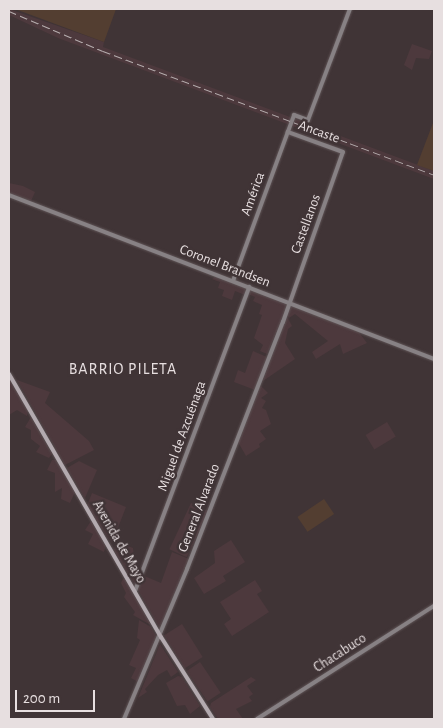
<!DOCTYPE html>
<meta charset="utf-8">
<style>
body{margin:0}
#map{position:relative;width:443px;height:728px;overflow:hidden;background:#403436;font-family:"Alegreya Sans",sans-serif}
div>[style]{position:absolute}
.built>*{inset:0;background:#4d393d;transform-origin:0 0}
.green>*{inset:0;background:#533e31;transform-origin:0 0}
.roads{filter:drop-shadow(0 0 1px #5e5355) drop-shadow(0 0 1px #5e5355)}
.tertiary>*{height:4px;margin:-2px;padding:0 2px;transform-origin:2px;border-radius:2px;background:#878184}
.secondary>*{height:4px;margin:-2px;padding:0 2px;transform-origin:2px;border-radius:2px;background:#b3aaaf}
.rail>*{height:1px;margin-top:-0.5px;transform-origin:0;background:repeating-linear-gradient(90deg,#b6adae 0 8px,transparent 0 12px)}
span{translate:-50% -50%;white-space:nowrap;text-align:center;line-height:1.15;-webkit-text-stroke:5px #403436;paint-order:stroke}
.street-label{font-size:14px;color:#e7dfe0}
.quarter-label{font-size:16px;color:#e7dfe0;letter-spacing:1px}
.frame{position:absolute;inset:0;border:10px solid #e7dfe0;pointer-events:none}
.scale{position:absolute;left:15px;top:690px;width:80px;height:22px;box-sizing:border-box;border:2px solid #e7dfe0;border-top:0;padding-left:6px;font-size:15px;line-height:18px;white-space:nowrap;color:#e7dfe0;-webkit-text-stroke:4px #403436;paint-order:stroke}
</style>
<div id="map">
<div class="built">
<div style="clip-path:polygon(9px 9px,104px 42px,103px 47px,434px 171px,434px 179px,58px 38px,9px 15px)"></div>
<div style="clip-path:polygon(412px 44px,432px 51px,429px 59px,416px 58px,412px 70px,404px 65px)"></div>
<div style="clip-path:polygon(9px 183px,23px 186px,35px 192px,31px 201px,9px 193px)"></div>
<div style="clip-path:polygon(216px 276px,245px 287px,245px 295px,235px 291px,232px 300px,222px 296px,224px 290px,218px 288px,220px 282px,212px 279px)"></div>
<div style="clip-path:polygon(249px 290px,288px 305px,267px 354px,260px 351px,263px 345px,254px 338px,262px 315px,259px 314px,262px 305px,253px 301px,255px 297px,248px 294px)"></div>
<div style="clip-path:polygon(291px 306px,358px 331px,367px 343px,343px 354px,340px 344px,316px 359px,312px 352px,328px 341px,295px 314px,289px 318px,287px 314px)"></div>
<div style="clip-path:polygon(288px 318px,292px 326px,288px 329px,285px 343px,295px 359px,263px 381px,285px 319px)"></div>
<div style="clip-path:polygon(253px 351px,267px 357px,255px 390px,234px 382px,238px 370px,245px 373px)"></div>
<div style="clip-path:polygon(9px 378px,28px 410px,27px 416px,17px 410px,9px 415px)"></div>
<div style="clip-path:polygon(17px 380px,50px 392px,45px 403px,89px 441px,94px 450px,65px 465px)"></div>
<div style="clip-path:polygon(260px 385px,268px 393px,261px 398px,266px 401px,262px 408px,266px 410px,271px 424px,260px 431px,266px 439px,259px 444px,260px 447px,246px 456px,238px 442px)"></div>
<div style="clip-path:polygon(31px 417px,52px 454px,49px 458px,36px 452px,40px 446px,31px 439px,31px 430px,25px 427px)"></div>
<div style="left:387px;top:422px;width:17px;height:25px;rotate:59deg"></div>
<div style="clip-path:polygon(52px 460px,57px 460px,75px 492px,70px 503px,61px 499px,62px 488px,55px 492px,55px 473px,47px 470px)"></div>
<div style="clip-path:polygon(79px 461px,97px 470px,85px 498px,67px 468px)"></div>
<div style="clip-path:polygon(92px 493px,126px 507px,112px 543px,87px 506px)"></div>
<div style="left:191px;top:503px;width:19px;height:51px;rotate:25deg"></div>
<div style="clip-path:polygon(91px 521px,106px 545px,104px 552px,88px 544px,93px 534px,85px 530px)"></div>
<div style="clip-path:polygon(231px 540px,245px 562px,223px 576px,226px 581px,204px 594px,194px 578px,215px 563px,214px 551px)"></div>
<div style="clip-path:polygon(116px 541px,133px 548px,135px 569px,141px 570px,135px 584px,114px 550px)"></div>
<div style="clip-path:polygon(172px 552px,189px 559px,160px 629px,137px 588px,142px 575px,161px 583px)"></div>
<div style="clip-path:polygon(123px 579px,126px 579px,151px 625px,133px 615px,135px 612px,124px 597px,126px 593px,121px 583px)"></div>
<div style="clip-path:polygon(255px 580px,262px 591px,257px 594px,269px 612px,232px 636px,224px 624px,231px 619px,220px 602px)"></div>
<div style="clip-path:polygon(139px 620px,151px 627px,157px 638px,138px 682px,131px 678px,136px 668px,129px 665px,140px 640px,137px 638px)"></div>
<div style="left:182px;top:624px;width:39px;height:21px;rotate:58deg"></div>
<div style="clip-path:polygon(160px 644px,178px 672px,171px 677px,167px 670px,158px 675px,145px 689px,147px 692px,138px 698px)"></div>
<div style="left:200px;top:662px;width:37px;height:16px;rotate:56deg"></div>
<div style="clip-path:polygon(178px 676px,182px 677px,200px 706px,190px 714px,185px 705px,177px 706px,166px 683px)"></div>
<div style="clip-path:polygon(251px 677px,256px 680px,247px 686px,253px 694px,249px 697px,252px 701px,236px 709px,243px 719px,218px 719px,210px 707px,211px 703px)"></div>
</div>
<div class="green">
<div style="clip-path:polygon(15px 9px,116px 9px,104px 42px)"></div>
<div style="clip-path:polygon(433px 123px,434px 123px,434px 171px,417px 165px)"></div>
<div style="left:324px;top:499px;width:18px;height:32px;rotate:56deg"></div>
</div>
<div class="roads">
<div class="tertiary">
<div style="left:9px;top:195px;width:456px;rotate:21.1deg"></div>
<div style="left:233px;top:281px;width:177px;rotate:-69.8deg"></div>
<div style="left:294px;top:115px;width:15px;rotate:20deg"></div>
<div style="left:308px;top:120px;width:119px;rotate:-69.3deg"></div>
<div style="left:135px;top:591px;width:325px;rotate:-69.4deg"></div>
<div style="left:124px;top:719px;width:163px;rotate:-67.2deg"></div>
<div style="left:187px;top:569px;width:265px;rotate:-68.8deg"></div>
<div style="left:283px;top:322px;width:180px;rotate:-70.6deg"></div>
<div style="left:343px;top:152px;width:59px;rotate:-160deg"></div>
<div style="left:257px;top:719px;width:210px;rotate:-32.6deg"></div>
</div>
<div class="secondary">
<div style="left:9px;top:374px;width:304px;rotate:60deg"></div>
<div style="left:161px;top:637px;width:97px;rotate:57.6deg"></div>
</div>
</div>
<div class="rail">
<div style="left:9px;top:11px;width:102px;rotate:23.1deg"></div>
<div style="left:103px;top:51px;width:353px;rotate:20.5deg"></div>
</div>
<div class="street-label">
<span style="left:319px;top:132px;rotate:20deg">Ancaste</span>
<span style="left:253px;top:194px;rotate:-70deg">América</span>
<span style="left:306px;top:224px;rotate:-70deg">Castellanos</span>
<span style="left:225px;top:266px;rotate:21deg">Coronel Brandsen</span>
<span style="left:182px;top:436px;rotate:-70deg">Miguel de Azcuénaga</span>
<span style="left:199px;top:508px;rotate:-69deg">General Alvarado</span>
<span style="left:119px;top:542px;rotate:60deg">Avenida de Mayo</span>
<span style="left:340px;top:653px;rotate:-33deg">Chacabuco</span>
</div>
<div class="quarter-label">
<span style="left:123px;top:369px">BARRIO PILETA</span>
</div>
<div class="frame"></div>
<div class="scale">200 m</div>
</div>
